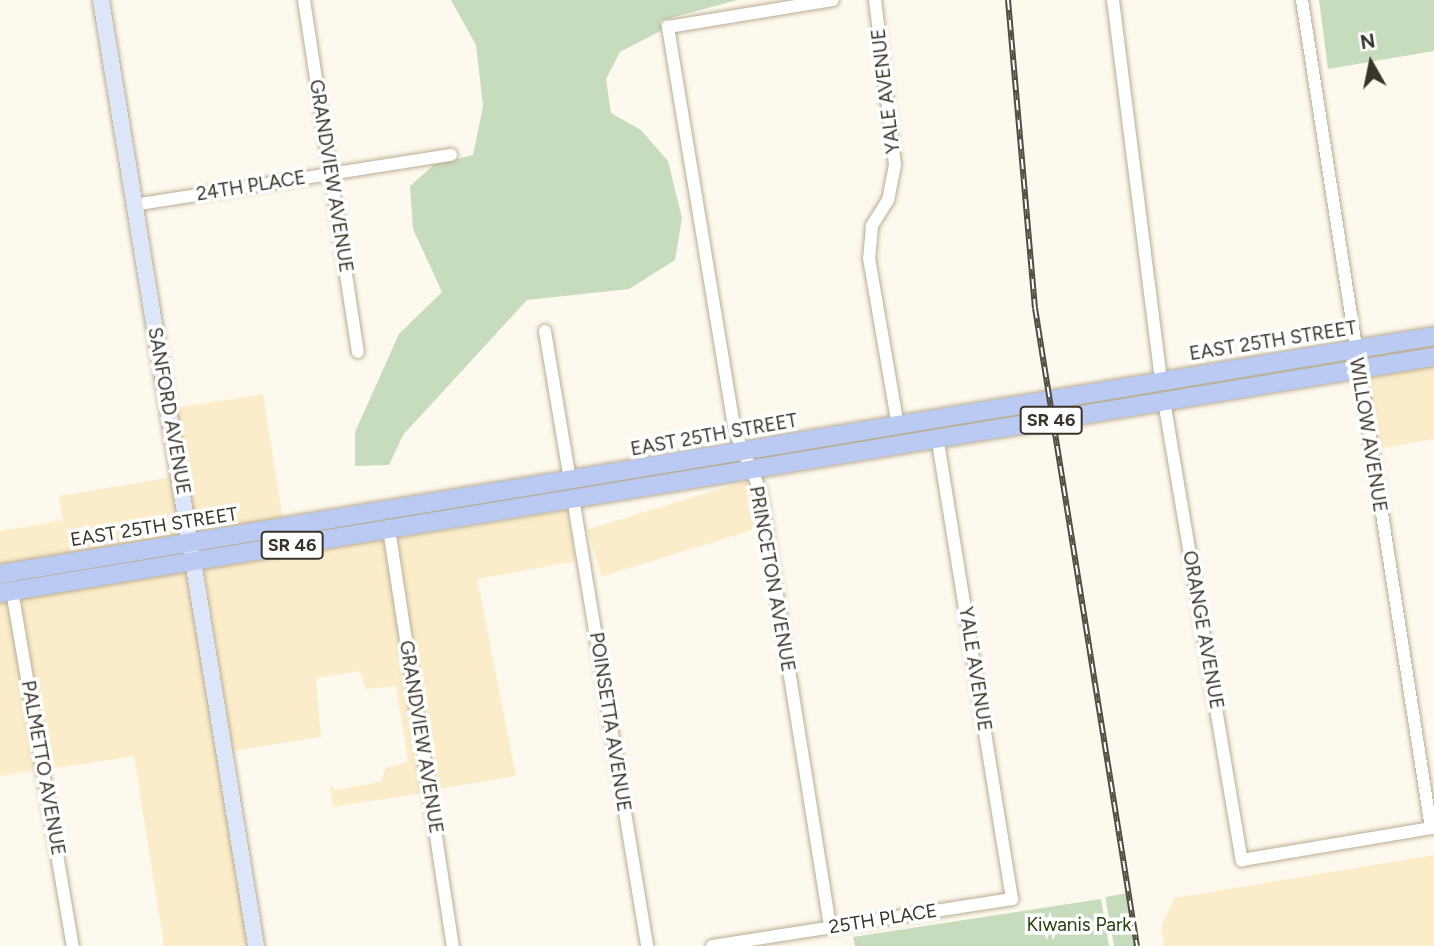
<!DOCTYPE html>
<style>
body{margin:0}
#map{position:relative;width:1434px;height:946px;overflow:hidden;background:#fef9ee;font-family:Figtree,sans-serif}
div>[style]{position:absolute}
.built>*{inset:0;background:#fcedca;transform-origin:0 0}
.green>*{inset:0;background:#c7dbbd;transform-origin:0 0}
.roads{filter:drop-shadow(0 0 2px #b8ad93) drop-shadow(0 0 2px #b8ad93)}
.street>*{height:12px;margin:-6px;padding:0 6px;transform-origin:6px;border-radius:6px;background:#fff}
.secondary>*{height:16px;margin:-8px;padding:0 8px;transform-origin:8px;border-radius:8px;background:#dde5f8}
.primary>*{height:18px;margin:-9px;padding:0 9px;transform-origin:9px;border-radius:9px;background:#bbcaf2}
.rail>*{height:6px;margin-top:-3px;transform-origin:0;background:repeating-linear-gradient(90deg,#fff 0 10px,#524d43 0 20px);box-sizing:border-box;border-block:2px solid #524d43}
span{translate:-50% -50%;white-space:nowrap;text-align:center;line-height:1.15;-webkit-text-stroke:7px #fff;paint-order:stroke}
.shield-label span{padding:2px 5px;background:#fff;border:2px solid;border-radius:5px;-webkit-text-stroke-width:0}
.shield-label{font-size:18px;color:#3a352b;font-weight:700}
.street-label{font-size:19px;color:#3a352b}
.park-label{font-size:19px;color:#24410f}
.north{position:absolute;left:1336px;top:28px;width:70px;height:70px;-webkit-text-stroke:5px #fff;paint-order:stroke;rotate:351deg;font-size:19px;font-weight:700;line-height:28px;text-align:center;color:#3a352b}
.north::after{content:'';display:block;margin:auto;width:24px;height:32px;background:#3a352b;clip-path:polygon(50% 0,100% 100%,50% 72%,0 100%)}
</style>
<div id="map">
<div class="built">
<div style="clip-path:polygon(1434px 366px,1434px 439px,1378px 449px,1365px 378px)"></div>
<div style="left:263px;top:394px;width:127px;height:88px;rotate:81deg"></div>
<div style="clip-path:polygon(173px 477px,183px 537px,0 566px,0 531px,63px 520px,59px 496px)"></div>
<div style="left:746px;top:481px;width:49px;height:166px;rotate:73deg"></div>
<div style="clip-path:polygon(567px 510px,576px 561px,477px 579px,516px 776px,435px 790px,398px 538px)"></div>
<div style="clip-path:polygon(384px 540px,424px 793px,333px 807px,329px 784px,336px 790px,381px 782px,385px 768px,408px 762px,396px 686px,366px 689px,360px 671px,316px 678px,321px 737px,233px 751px,204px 569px)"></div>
<div style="clip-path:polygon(188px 571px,249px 946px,164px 946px,134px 756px,49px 769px,21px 598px)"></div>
<div style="clip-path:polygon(7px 601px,36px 770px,0 776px,0 602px)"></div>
<div style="clip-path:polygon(1434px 855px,1434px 946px,1164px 946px,1161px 928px,1174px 898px)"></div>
</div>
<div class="green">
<div style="clip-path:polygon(451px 0,737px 0,660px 21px,662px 30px,620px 52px,606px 79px,611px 113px,641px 130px,668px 161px,682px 218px,675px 260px,629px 289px,527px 300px,403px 435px,389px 465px,355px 466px,355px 432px,399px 334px,442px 292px,413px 229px,410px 186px,435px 164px,473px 155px,483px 106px,476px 45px)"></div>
<div style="clip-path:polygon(1319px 0,1434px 0,1434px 51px,1328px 69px)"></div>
<div style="left:1128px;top:893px;width:54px;height:23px;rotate:80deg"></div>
<div style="clip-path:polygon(1101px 899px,1109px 946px,855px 946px,853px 937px)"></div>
</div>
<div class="roads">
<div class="street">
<div style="left:304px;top:0;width:356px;rotate:81.3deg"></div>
<div style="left:875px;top:0;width:166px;rotate:83.1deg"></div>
<div style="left:895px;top:165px;width:36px;rotate:101deg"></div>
<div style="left:888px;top:200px;width:31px;rotate:122deg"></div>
<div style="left:872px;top:226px;width:32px;rotate:95deg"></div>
<div style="left:869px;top:258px;width:170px;rotate:80.2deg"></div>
<div style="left:1113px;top:0;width:384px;rotate:82.8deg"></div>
<div style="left:134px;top:205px;width:321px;rotate:-9deg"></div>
<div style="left:545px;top:331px;width:152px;rotate:80.5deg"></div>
<div style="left:1164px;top:401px;width:466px;rotate:80.4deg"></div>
<div style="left:1242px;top:860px;width:192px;rotate:-9.6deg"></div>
<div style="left:1431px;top:828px;width:838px;rotate:-98.86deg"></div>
<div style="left:573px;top:498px;width:454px;rotate:80.6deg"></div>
<div style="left:389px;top:529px;width:422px;rotate:81.3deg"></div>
<div style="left:12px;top:591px;width:360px;rotate:80.3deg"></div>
<div style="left:830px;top:926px;width:442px;rotate:-99.1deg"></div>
<div style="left:760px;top:490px;width:63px;rotate:-113.3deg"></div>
<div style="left:735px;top:432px;width:411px;rotate:-99.4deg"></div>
<div style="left:668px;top:27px;width:167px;rotate:-9.3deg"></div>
<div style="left:712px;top:946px;width:304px;rotate:-8.9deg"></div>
<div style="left:1012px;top:899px;width:467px;rotate:-99.2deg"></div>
</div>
<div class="secondary">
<div style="left:101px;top:0;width:959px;rotate:80.69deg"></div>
</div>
<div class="primary">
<div style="left:0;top:574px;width:1454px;rotate:-9.42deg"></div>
<div style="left:0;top:593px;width:1453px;rotate:-9.35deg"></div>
</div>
</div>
<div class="rail">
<div style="left:1008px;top:0;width:309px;rotate:85deg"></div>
<div style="left:1035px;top:308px;width:646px;rotate:80.92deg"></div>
</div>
<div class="shield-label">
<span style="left:1051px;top:420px">SR 46</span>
<span style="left:292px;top:545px">SR 46</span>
</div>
<div class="street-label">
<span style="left:886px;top:91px;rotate:-97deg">YALE AVENUE</span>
<span style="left:331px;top:176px;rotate:81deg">GRANDVIEW AVENUE</span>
<span style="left:251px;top:186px;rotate:-9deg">24TH PLACE</span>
<span style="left:1273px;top:341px;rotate:-9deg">EAST 25TH STREET</span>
<span style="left:169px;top:411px;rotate:80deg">SANFORD AVENUE</span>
<span style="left:714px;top:435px;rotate:-10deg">EAST 25TH STREET</span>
<span style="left:1368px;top:435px;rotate:81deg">WILLOW AVENUE</span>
<span style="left:154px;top:527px;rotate:-9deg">EAST 25TH STREET</span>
<span style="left:772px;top:579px;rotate:80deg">PRINCETON AVENUE</span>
<span style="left:1203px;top:630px;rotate:80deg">ORANGE AVENUE</span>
<span style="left:975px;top:669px;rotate:81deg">YALE AVENUE</span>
<span style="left:610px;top:722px;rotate:81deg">POINSETTA AVENUE</span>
<span style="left:421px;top:737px;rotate:81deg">GRANDVIEW AVENUE</span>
<span style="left:43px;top:768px;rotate:80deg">PALMETTO AVENUE</span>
<span style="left:883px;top:919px;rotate:-9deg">25TH PLACE</span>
</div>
<div class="park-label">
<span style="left:1079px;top:925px">Kiwanis Park</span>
</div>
<div class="north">N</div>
</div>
